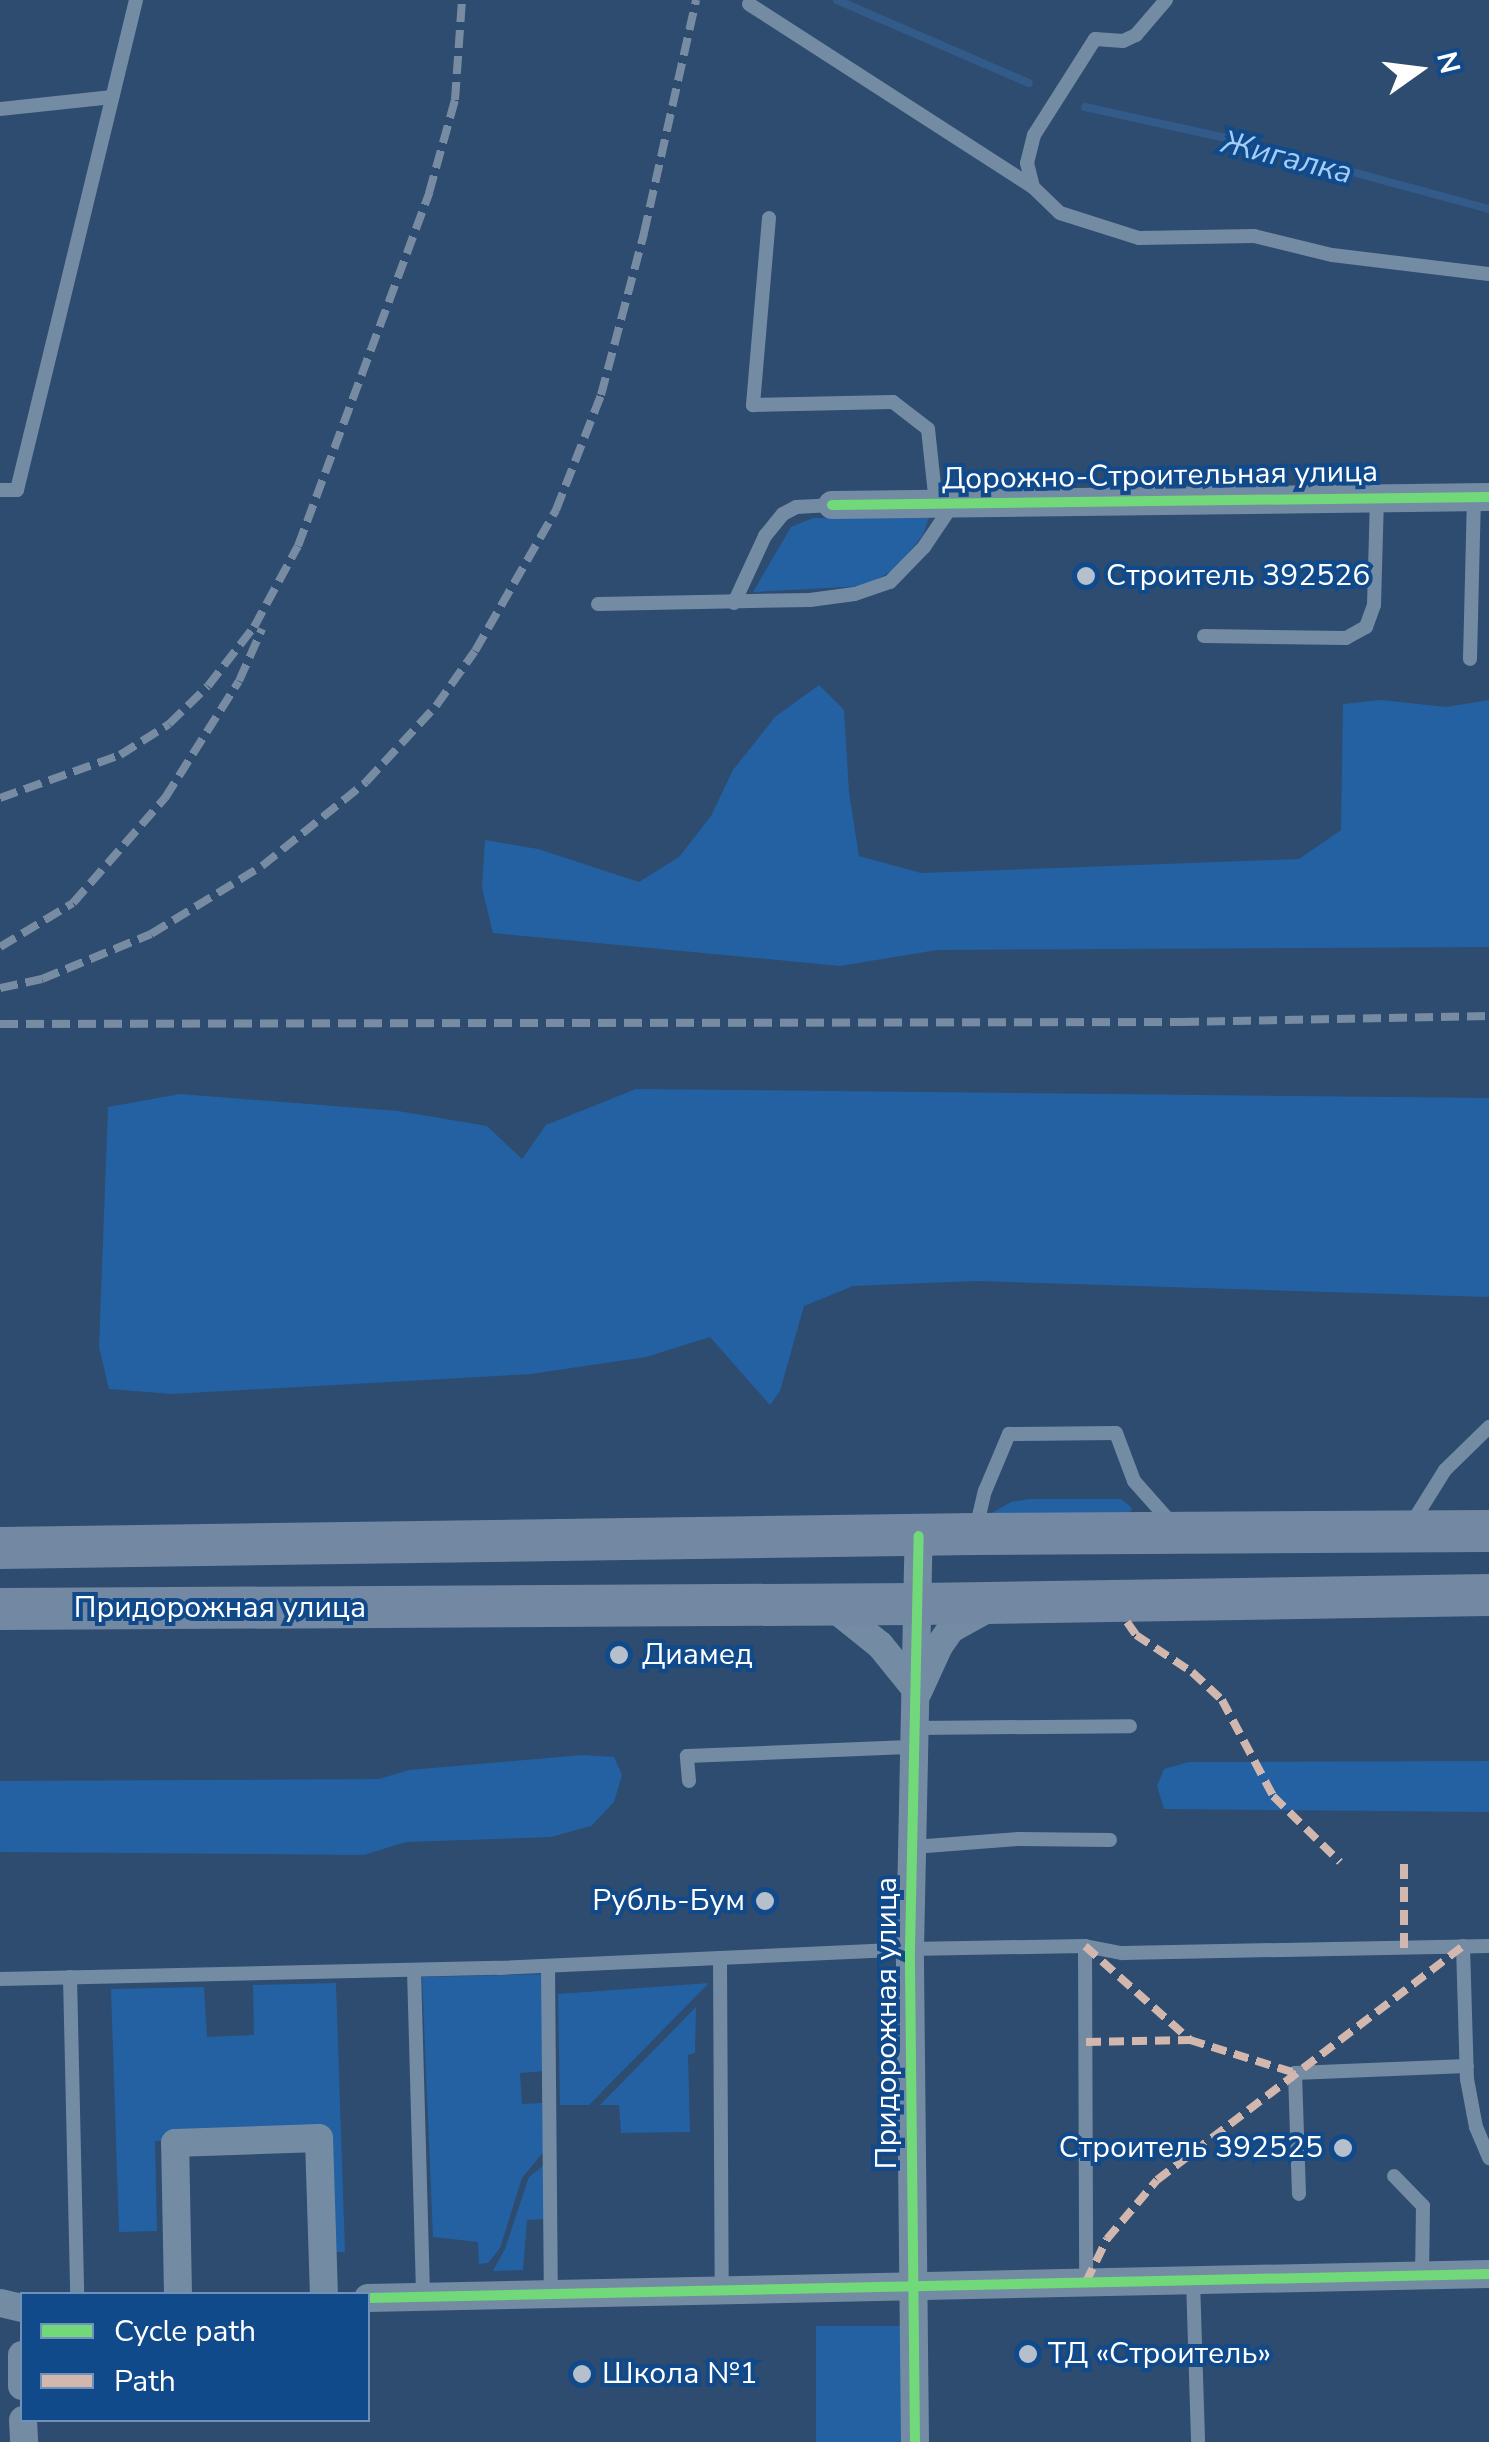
<!DOCTYPE html>
<meta charset="utf-8">
<style>
body{margin:0}
#map{position:relative;width:1489px;height:2442px;overflow:hidden;background:#2d4c6f;font-family:"Nunito Sans",sans-serif}
div>[style]{position:absolute}
.green>*{inset:0;background:#2361a3;transform-origin:0 0}
.stream>*{height:8px;margin:-4px;padding:0 4px;transform-origin:4px;border-radius:4px;background:#325b8a}
.service>*{height:14px;margin:-7px;padding:0 7px;transform-origin:7px;border-radius:7px;background:#748ba4}
.minor>*{height:28px;margin:-14px;padding:0 14px;transform-origin:14px;border-radius:14px;background:#748ba4}
.primary>*{height:42px;margin:-21px;padding:0 21px;transform-origin:21px;border-radius:21px;background:#7388a2}
.rail>*{height:8px;margin-top:-4px;transform-origin:0;background:repeating-linear-gradient(90deg,#778ca3 0 18px,transparent 0 26px)}
.quiet>*{height:8px;margin-top:-4px;transform-origin:0;background:repeating-linear-gradient(90deg,#d1b7ad 0 15px,transparent 0 23px)}
.cycleway>*{height:10px;margin:-5px;padding:0 5px;transform-origin:5px;border-radius:5px;background:#71d979}
.dots>*{width:28px;height:28px;translate:-50% -50%;box-sizing:border-box;border:5px solid #114a8b;border-radius:50%}
span{translate:-50% -50%;white-space:nowrap;text-align:center;line-height:1.15;-webkit-text-stroke:8px #114a8b;paint-order:stroke}
.street-label{font-size:30px;color:#fff}
.poi-label{font-size:30px;color:#fff}
.left{translate:0 -50%;text-align:left}
.right{translate:-100% -50%;text-align:right}
.water-label{font-size:32px;color:#a3cdf9;font-style:italic}
.legend{position:absolute;left:20px;top:2292px;width:350px;height:130px;box-sizing:border-box;background:#114a8b;border:2px solid #7092b9;margin:0;padding:12px 18px;list-style:none;font-size:30px;color:#fff}
.legend li{display:flex;align-items:center;gap:20px;height:50px}
.legend b{width:50px;border:2px solid #7092b9}
.north{position:absolute;left:1369px;top:20px;width:100px;height:100px;-webkit-text-stroke:8px #114a8b;paint-order:stroke;rotate:76deg;font-size:28px;font-weight:700;line-height:40px;text-align:center;color:#fff}
.north::after{content:'';display:block;margin:auto;width:35px;height:45px;background:#fff;clip-path:polygon(50% 0,100% 100%,50% 72%,0 100%)}
</style>
<div id="map">
<div class="green">
<div style="clip-path:polygon(813px 518px,929px 518px,923px 535px,895px 569px,865px 586px,753px 592px,791px 527px)"></div>
<div style="clip-path:polygon(819px 685px,844px 710px,849px 792px,859px 856px,921px 873px,1299px 859px,1341px 830px,1343px 704px,1381px 700px,1446px 707px,1489px 700px,1489px 947px,937px 950px,840px 966px,493px 933px,482px 888px,485px 840px,538px 849px,639px 882px,679px 857px,711px 816px,733px 770px,775px 717px)"></div>
<div style="clip-path:polygon(636px 1089px,1489px 1098px,1489px 1297px,977px 1281px,853px 1286px,804px 1306px,780px 1391px,770px 1405px,710px 1337px,646px 1357px,531px 1374px,172px 1394px,109px 1389px,99px 1347px,108px 1107px,180px 1094px,398px 1111px,487px 1126px,522px 1159px,546px 1125px)"></div>
<div style="clip-path:polygon(1030px 1499px,1121px 1499px,1132px 1508px,1130px 1513px,990px 1514px,1011px 1502px)"></div>
<div style="clip-path:polygon(582px 1755px,614px 1757px,622px 1775px,614px 1802px,591px 1826px,551px 1837px,406px 1842px,364px 1855px,0 1852px,0 1781px,379px 1779px,409px 1770px)"></div>
<div style="clip-path:polygon(1489px 1761px,1489px 1812px,1164px 1809px,1157px 1786px,1164px 1769px,1189px 1762px)"></div>
<div style="clip-path:polygon(548px 1974px,545px 2071px,520px 2073px,522px 2104px,542px 2103px,544px 2151px,522px 2178px,500px 2248px,488px 2263px,479px 2264px,478px 2242px,433px 2237px,422px 1977px)"></div>
<div style="clip-path:polygon(336px 1983px,345px 2252px,309px 2253px,305px 2137px,155px 2141px,157px 2231px,119px 2232px,111px 1989px,204px 1987px,207px 2037px,254px 2035px,253px 1985px)"></div>
<div style="clip-path:polygon(709px 1983px,589px 2105px,560px 2105px,558px 1994px)"></div>
<div style="clip-path:polygon(696px 2007px,695px 2053px,688px 2055px,690px 2132px,621px 2133px,619px 2105px,600px 2105px)"></div>
<div style="clip-path:polygon(543px 2166px,544px 2219px,527px 2220px,523px 2270px,493px 2271px,505px 2249px,529px 2177px)"></div>
<div style="left:816px;top:2326px;width:85px;height:116px"></div>
</div>
<div class="stream">
<div style="left:837px;top:0;width:209px;rotate:23.4deg"></div>
<div style="left:1085px;top:107px;width:149px;rotate:12.4deg"></div>
<div style="left:1231px;top:139px;width:267px;rotate:15.2deg"></div>
</div>
<div class="service">
<div style="left:1166px;top:0;width:46px;rotate:130.6deg"></div>
<div style="left:1136px;top:35px;width:14px;rotate:155deg"></div>
<div style="left:1123px;top:41px;width:28px;rotate:-176deg"></div>
<div style="left:1095px;top:39px;width:114px;rotate:122.4deg"></div>
<div style="left:1034px;top:135px;width:29px;rotate:104deg"></div>
<div style="left:1027px;top:163px;width:25px;rotate:76deg"></div>
<div style="left:1033px;top:187px;width:37px;rotate:44deg"></div>
<div style="left:1060px;top:213px;width:83px;rotate:17.6deg"></div>
<div style="left:1139px;top:238px;width:115px;rotate:-1deg"></div>
<div style="left:1254px;top:236px;width:80px;rotate:13.7deg"></div>
<div style="left:1332px;top:255px;width:158px;rotate:6.9deg"></div>
<div style="left:749px;top:4px;width:338px;rotate:32.8deg"></div>
<div style="left:0;top:109px;width:113px;rotate:-6.1deg"></div>
<div style="left:769px;top:218px;width:188px;rotate:94.9deg"></div>
<div style="left:753px;top:405px;width:140px;rotate:-1.2deg"></div>
<div style="left:893px;top:402px;width:44px;rotate:37.6deg"></div>
<div style="left:928px;top:429px;width:75px;rotate:83.9deg"></div>
<div style="left:0;top:490px;width:17px"></div>
<div style="left:17px;top:490px;width:504px;rotate:-76.35deg"></div>
<div style="left:734px;top:603px;width:74px;rotate:-65.2deg"></div>
<div style="left:765px;top:536px;width:28px;rotate:-51deg"></div>
<div style="left:783px;top:514px;width:15px;rotate:-28deg"></div>
<div style="left:796px;top:507px;width:36px;rotate:-3deg"></div>
<div style="left:598px;top:604px;width:212px;rotate:-1.1deg"></div>
<div style="left:810px;top:600px;width:45px;rotate:-7.6deg"></div>
<div style="left:855px;top:594px;width:37px;rotate:-19deg"></div>
<div style="left:890px;top:582px;width:49px;rotate:-45.8deg"></div>
<div style="left:924px;top:547px;width:52px;rotate:-56deg"></div>
<div style="left:1204px;top:636px;width:142px;rotate:0.8deg"></div>
<div style="left:1346px;top:638px;width:23px;rotate:-29deg"></div>
<div style="left:1366px;top:627px;width:23px;rotate:-70deg"></div>
<div style="left:1374px;top:605px;width:106px;rotate:-88.4deg"></div>
<div style="left:1470px;top:659px;width:161px;rotate:-88.6deg"></div>
<div style="left:1412px;top:1523px;width:62px;rotate:-58.1deg"></div>
<div style="left:1445px;top:1470px;width:62px;rotate:-44.3deg"></div>
<div style="left:976px;top:1529px;width:39px;rotate:-77deg"></div>
<div style="left:985px;top:1491px;width:62px;rotate:-67.2deg"></div>
<div style="left:1009px;top:1434px;width:107px;rotate:-0.5deg"></div>
<div style="left:1116px;top:1433px;width:51px;rotate:69.4deg"></div>
<div style="left:1134px;top:1481px;width:59px;rotate:48.4deg"></div>
<div style="left:917px;top:1728px;width:213px;rotate:-0.5deg"></div>
<div style="left:689px;top:1781px;width:25px;rotate:-95deg"></div>
<div style="left:687px;top:1756px;width:228px;rotate:-2.3deg"></div>
<div style="left:913px;top:1847px;width:106px;rotate:-4.3deg"></div>
<div style="left:1019px;top:1839px;width:91px;rotate:0.6deg"></div>
<div style="left:1085px;top:1946px;width:38px;rotate:11deg"></div>
<div style="left:1122px;top:1953px;width:367px;rotate:-1.1deg"></div>
<div style="left:1463px;top:1946px;width:133px;rotate:88.3deg"></div>
<div style="left:1467px;top:2079px;width:49px;rotate:79.4deg"></div>
<div style="left:1476px;top:2127px;width:34px;rotate:67deg"></div>
<div style="left:720px;top:1958px;width:331px;rotate:89.7deg"></div>
<div style="left:548px;top:1966px;width:327px;rotate:89.5deg"></div>
<div style="left:414px;top:1970px;width:326px;rotate:88.4deg"></div>
<div style="left:70px;top:1977px;width:317px;rotate:88.7deg"></div>
<div style="left:0;top:1979px;width:499px;rotate:-1.3deg"></div>
<div style="left:499px;top:1968px;width:411px;rotate:-2.6deg"></div>
<div style="left:910px;top:1949px;width:175px;rotate:-1deg"></div>
<div style="left:1085px;top:1946px;width:336px;rotate:89.8deg"></div>
<div style="left:1394px;top:2176px;width:42px;rotate:46deg"></div>
<div style="left:1423px;top:2206px;width:70px;rotate:90.8deg"></div>
<div style="left:1299px;top:2194px;width:121px;rotate:-91.9deg"></div>
<div style="left:1295px;top:2073px;width:172px;rotate:-2.3deg"></div>
<div style="left:1193px;top:2280px;width:162px;rotate:88.2deg"></div>
</div>
<div class="minor">
<div style="left:832px;top:505px;width:657px;rotate:-0.7deg"></div>
<div style="left:830px;top:1605px;width:64px;rotate:38.7deg"></div>
<div style="left:880px;top:1645px;width:60px;rotate:51deg"></div>
<div style="left:918px;top:1692px;width:51px;rotate:-65.5deg"></div>
<div style="left:939px;top:1646px;width:21px;rotate:-55deg"></div>
<div style="left:951px;top:1629px;width:46px;rotate:-28.8deg"></div>
<div style="left:178px;top:2294px;width:151px;rotate:-91.1deg"></div>
<div style="left:175px;top:2143px;width:144px;rotate:-2deg"></div>
<div style="left:319px;top:2138px;width:156px;rotate:88.2deg"></div>
<div style="left:368px;top:2298px;width:1121px;rotate:-1.23deg"></div>
<div style="left:0;top:2303px;width:23px;rotate:13deg"></div>
<div style="left:22px;top:2355px;width:31px;rotate:90deg"></div>
<div style="left:23px;top:2420px;width:22px;rotate:87deg"></div>
<div style="left:915px;top:2442px;width:493px;rotate:-90.6deg"></div>
<div style="left:910px;top:1949px;width:413px;rotate:-88.8deg"></div>
</div>
<div class="primary">
<div style="left:0;top:1548px;width:975px;rotate:-0.82deg"></div>
<div style="left:975px;top:1534px;width:514px;rotate:-0.33deg"></div>
<div style="left:0;top:1609px;width:920px;rotate:-0.31deg"></div>
<div style="left:920px;top:1604px;width:569px;rotate:-0.91deg"></div>
</div>
<div class="rail">
<div style="left:0;top:798px;width:127px;rotate:-19.7deg"></div>
<div style="left:120px;top:755px;width:58px;rotate:-32.3deg"></div>
<div style="left:169px;top:724px;width:54px;rotate:-44.3deg"></div>
<div style="left:208px;top:686px;width:75px;rotate:-52.1deg"></div>
<div style="left:254px;top:627px;width:92px;rotate:-61.5deg"></div>
<div style="left:298px;top:546px;width:377px;rotate:-69.6deg"></div>
<div style="left:429px;top:193px;width:97px;rotate:-74.4deg"></div>
<div style="left:455px;top:100px;width:100px;rotate:-86deg"></div>
<div style="left:0;top:947px;width:85px;rotate:-31.1deg"></div>
<div style="left:73px;top:903px;width:140px;rotate:-48.8deg"></div>
<div style="left:165px;top:798px;width:138px;rotate:-57.7deg"></div>
<div style="left:239px;top:681px;width:57px;rotate:-66.1deg"></div>
<div style="left:0;top:988px;width:43px;rotate:-12.1deg"></div>
<div style="left:42px;top:979px;width:118px;rotate:-22.4deg"></div>
<div style="left:151px;top:934px;width:130px;rotate:-31.5deg"></div>
<div style="left:262px;top:866px;width:134px;rotate:-38.9deg"></div>
<div style="left:366px;top:782px;width:103px;rotate:-47.4deg"></div>
<div style="left:436px;top:706px;width:67px;rotate:-54.7deg"></div>
<div style="left:475px;top:651px;width:163px;rotate:-60.1deg"></div>
<div style="left:556px;top:510px;width:123px;rotate:-68.6deg"></div>
<div style="left:601px;top:395px;width:168px;rotate:-75.1deg"></div>
<div style="left:644px;top:233px;width:239px;rotate:-77.4deg"></div>
<div style="left:0;top:1024px;width:1181px;rotate:-0.1deg"></div>
<div style="left:1181px;top:1022px;width:308px;rotate:-1.1deg"></div>
</div>
<div class="quiet">
<div style="left:1127px;top:1622px;width:16px;rotate:55deg"></div>
<div style="left:1136px;top:1635px;width:67px;rotate:33.5deg"></div>
<div style="left:1192px;top:1672px;width:41px;rotate:43deg"></div>
<div style="left:1222px;top:1700px;width:109px;rotate:62deg"></div>
<div style="left:1273px;top:1796px;width:94px;rotate:44.6deg"></div>
<div style="left:1085px;top:1946px;width:141px;rotate:41.8deg"></div>
<div style="left:1404px;top:1948px;width:86px;rotate:-90deg"></div>
<div style="left:1086px;top:2042px;width:104px;rotate:-1.1deg"></div>
<div style="left:1190px;top:2040px;width:110px;rotate:17.4deg"></div>
<div style="left:1086px;top:2282px;width:48px;rotate:-64deg"></div>
<div style="left:1107px;top:2239px;width:77px;rotate:-49.7deg"></div>
<div style="left:1157px;top:2180px;width:385px;rotate:-37.4deg"></div>
</div>
<div class="cycleway">
<div style="left:832px;top:505px;width:657px;rotate:-0.7deg"></div>
<div style="left:368px;top:2298px;width:1121px;rotate:-1.23deg"></div>
<div style="left:915px;top:2442px;width:493px;rotate:-90.6deg"></div>
<div style="left:910px;top:1949px;width:413px;rotate:-88.8deg"></div>
</div>
<div class="dots">
<div style="left:1086px;top:576px;background:#b6c0cd"></div>
<div style="left:619px;top:1655px;background:#b6c0cd"></div>
<div style="left:765px;top:1901px;background:#b6c0cd"></div>
<div style="left:1343px;top:2148px;background:#b6c0cd"></div>
<div style="left:1028px;top:2354px;background:#b6c0cd"></div>
<div style="left:582px;top:2374px;background:#b6c0cd"></div>
</div>
<div class="street-label">
<span style="left:1160px;top:476px;rotate:-1deg">Дорожно-Строительная улица</span>
<span style="left:220px;top:1608px">Придорожная улица</span>
<span style="left:887px;top:2023px;rotate:-90deg">Придорожная улица</span>
</div>
<div class="poi-label">
<span class="left" style="left:1106px;top:576px">Строитель 392526</span>
<span class="left" style="left:642px;top:1655px">Диамед</span>
<span class="right" style="left:745px;top:1901px">Рубль-Бум</span>
<span class="right" style="left:1323px;top:2148px">Строитель 392525</span>
<span class="left" style="left:1048px;top:2354px">ТД «Строитель»</span>
<span class="left" style="left:602px;top:2374px">Школа №1</span>
</div>
<div class="water-label">
<span style="left:1287px;top:158px;rotate:14deg">Жигалка</span>
</div>
<ul class="legend">
<li><b style="height:12px;background:#71d979"></b>Cycle path</li>
<li><b style="height:12px;background:#d1b7ad"></b>Path</li>
</ul>
<div class="north">N</div>
</div>
